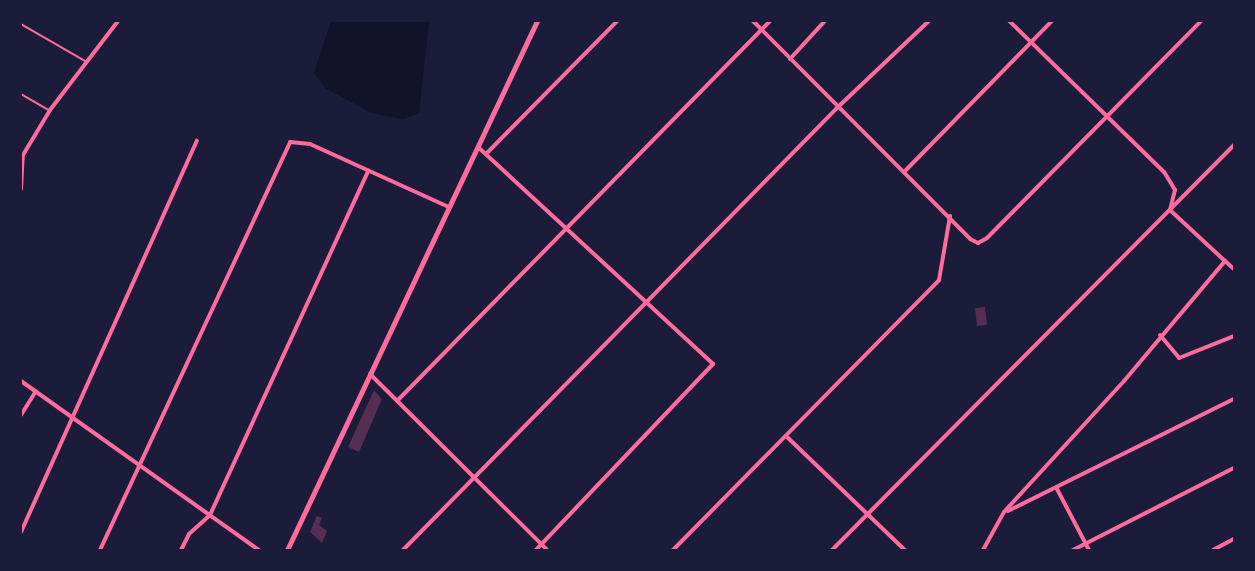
<!DOCTYPE html>
<style>
body{margin:0}
#map{position:relative;width:1255px;height:571px;overflow:hidden;background:#1b1b3a;font-family:Inter,sans-serif}
div>[style]{position:absolute}
.water>*{inset:0;background:#12122b}
.building>*{inset:0;background:#542f53;transform-origin:0 0}
.service>*{height:1.5px;margin:-0.75px;padding:0 0.75px;transform-origin:0.75px;border-radius:0.75px;background:#ff6b9d}
.minor>*{height:4px;margin:-2px;padding:0 2px;transform-origin:2px;border-radius:2px;background:#ff6b9d}
.secondary>*{height:5px;margin:-2.5px;padding:0 2.5px;transform-origin:2.5px;border-radius:2.5px;background:#ff6b9d}
span{translate:-50% -50%;white-space:nowrap;text-align:center;line-height:1.15;-webkit-text-stroke:6px #1b1b3a;paint-order:stroke}
.frame{position:absolute;inset:0;border:22px solid #1b1b3a;pointer-events:none}
</style>
<div id="map">
<div class="water">
<div style="clip-path:polygon(331px 21px,429px 21px,419px 113px,403px 119px,372px 113px,325px 88px,314px 73px)"></div>
</div>
<div class="building">
<div style="left:985px;top:307px;width:18px;height:10px;rotate:84deg"></div>
<div style="clip-path:polygon(374px 390px,382px 399px,359px 452px,348px 447px)"></div>
<div style="clip-path:polygon(317px 516px,322px 518px,319px 525px,327px 531px,322px 543px,310px 532px)"></div>
</div>
<div class="service">
<div style="left:21px;top:24px;width:76px;rotate:29.9deg"></div>
<div style="left:21px;top:94px;width:32px;rotate:30deg"></div>
</div>
<div class="minor">
<div style="left:753px;top:21px;width:308px;rotate:45.1deg"></div>
<div style="left:970px;top:239px;width:9px;rotate:27deg"></div>
<div style="left:978px;top:243px;width:10px;rotate:-29deg"></div>
<div style="left:987px;top:238px;width:305px;rotate:-45.4deg"></div>
<div style="left:790px;top:59px;width:52px;rotate:-47.4deg"></div>
<div style="left:478px;top:147px;width:320px;rotate:42.7deg"></div>
<div style="left:713px;top:364px;width:257px;rotate:133.6deg"></div>
<div style="left:486px;top:154px;width:187px;rotate:-45.4deg"></div>
<div style="left:906px;top:170px;width:209px;rotate:-45.6deg"></div>
<div style="left:21px;top:189px;width:34px;rotate:-87deg"></div>
<div style="left:23px;top:155px;width:52px;rotate:-59deg"></div>
<div style="left:50px;top:110px;width:112px;rotate:-52.6deg"></div>
<div style="left:1225px;top:261px;width:12px;rotate:42deg"></div>
<div style="left:1160px;top:335px;width:30px;rotate:50deg"></div>
<div style="left:1179px;top:358px;width:59px;rotate:-21.8deg"></div>
<div style="left:370px;top:374px;width:250px;rotate:44.8deg"></div>
<div style="left:21px;top:381px;width:292px;rotate:35.4deg"></div>
<div style="left:398px;top:400px;width:531px;rotate:-45.53deg"></div>
<div style="left:21px;top:415px;width:28px;rotate:-58deg"></div>
<div style="left:786px;top:436px;width:165px;rotate:43.8deg"></div>
<div style="left:1057px;top:489px;width:69px;rotate:62.3deg"></div>
<div style="left:1008px;top:511px;width:252px;rotate:-26.4deg"></div>
<div style="left:21px;top:532px;width:429px;rotate:-65.8deg"></div>
<div style="left:100px;top:550px;width:450px;rotate:-65deg"></div>
<div style="left:290px;top:142px;width:20px;rotate:6deg"></div>
<div style="left:310px;top:144px;width:153px;rotate:24.4deg"></div>
<div style="left:181px;top:550px;width:18px;rotate:-63deg"></div>
<div style="left:189px;top:534px;width:28px;rotate:-42deg"></div>
<div style="left:210px;top:515px;width:379px;rotate:-65.3deg"></div>
<div style="left:403px;top:550px;width:622px;rotate:-45.52deg"></div>
<div style="left:839px;top:106px;width:124px;rotate:-43.4deg"></div>
<div style="left:673px;top:550px;width:379px;rotate:-45.4deg"></div>
<div style="left:939px;top:280px;width:65px;rotate:-80.2deg"></div>
<div style="left:832px;top:550px;width:571px;rotate:-45.21deg"></div>
<div style="left:983px;top:550px;width:43px;rotate:-61.1deg"></div>
<div style="left:1004px;top:512px;width:178px;rotate:-47.5deg"></div>
<div style="left:1124px;top:381px;width:157px;rotate:-49.9deg"></div>
<div style="left:1225px;top:261px;width:75px;rotate:-137.2deg"></div>
<div style="left:1170px;top:210px;width:21px;rotate:-76deg"></div>
<div style="left:1175px;top:190px;width:21px;rotate:-121deg"></div>
<div style="left:1164px;top:172px;width:216px;rotate:-135.7deg"></div>
<div style="left:1073px;top:550px;width:181px;rotate:-27deg"></div>
<div style="left:1213px;top:550px;width:24px;rotate:-28deg"></div>
</div>
<div class="secondary">
<div style="left:287px;top:550px;width:585px;rotate:-64.71deg"></div>
</div>
<div class="frame"></div>
</div>
